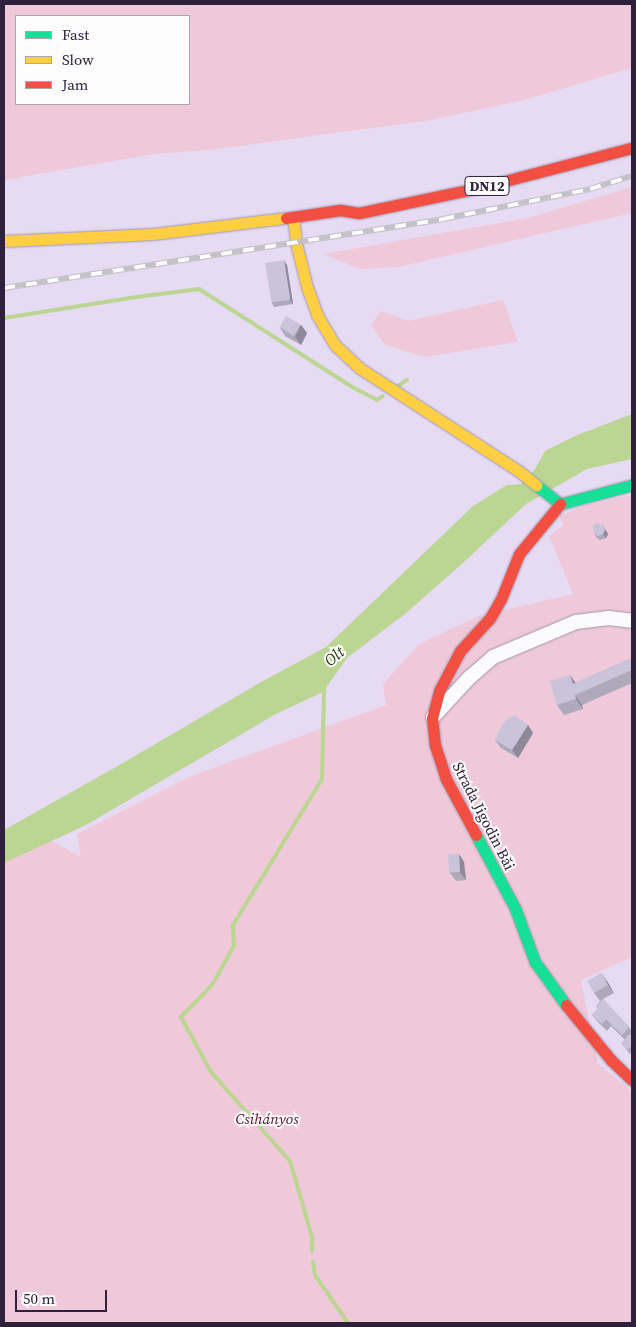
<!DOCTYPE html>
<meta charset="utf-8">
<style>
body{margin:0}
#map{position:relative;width:636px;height:1327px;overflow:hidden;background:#e6dbf2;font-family:"Source Serif 4",serif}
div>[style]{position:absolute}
.green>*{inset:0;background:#efc9d9}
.water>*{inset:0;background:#bbd593}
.stream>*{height:4px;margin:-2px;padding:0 2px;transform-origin:2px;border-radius:2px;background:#bbd593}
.roads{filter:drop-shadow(0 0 1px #a196ac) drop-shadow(0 0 1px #a196ac)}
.street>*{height:14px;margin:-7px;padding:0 7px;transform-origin:7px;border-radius:7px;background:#fbfafd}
.fast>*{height:11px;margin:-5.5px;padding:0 5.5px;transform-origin:5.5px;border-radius:5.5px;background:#16e098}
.slow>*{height:11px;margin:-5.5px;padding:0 5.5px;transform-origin:5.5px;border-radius:5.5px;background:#ffcf43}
.jam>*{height:11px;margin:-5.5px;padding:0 5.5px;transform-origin:5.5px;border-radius:5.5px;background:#f24e42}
.rail>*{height:5.5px;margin-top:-2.75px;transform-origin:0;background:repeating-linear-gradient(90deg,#fcfcfc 0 11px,#c3c0c7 0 22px);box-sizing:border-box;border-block:1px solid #c3c0c7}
.wall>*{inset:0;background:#aea9bb}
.shaded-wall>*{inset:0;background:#8d8999}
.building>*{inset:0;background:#cac4da;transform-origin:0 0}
span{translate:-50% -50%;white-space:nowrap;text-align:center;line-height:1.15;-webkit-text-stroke:4px #fcfcfc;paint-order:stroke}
.shield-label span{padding:1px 4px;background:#fcfcfc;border:1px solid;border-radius:4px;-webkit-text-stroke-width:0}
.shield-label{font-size:14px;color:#2f203c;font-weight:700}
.street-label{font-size:15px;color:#2f203c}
.park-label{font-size:15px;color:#540d24;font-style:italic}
.water-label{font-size:16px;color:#2c3c11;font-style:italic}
.frame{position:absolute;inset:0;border:5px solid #2f203c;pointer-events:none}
.legend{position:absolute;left:15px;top:15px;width:175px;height:90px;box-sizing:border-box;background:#fcfcfc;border:1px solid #aaa4af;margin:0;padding:6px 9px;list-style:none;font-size:15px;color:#2f203c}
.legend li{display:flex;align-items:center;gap:10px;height:25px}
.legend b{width:25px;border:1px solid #aaa4af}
.scale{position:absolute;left:15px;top:1290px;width:92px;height:22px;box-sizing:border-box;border:2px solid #2f203c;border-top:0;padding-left:6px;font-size:15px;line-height:18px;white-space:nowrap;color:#2f203c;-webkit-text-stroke:4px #fcfcfc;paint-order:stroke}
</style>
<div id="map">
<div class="green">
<div style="clip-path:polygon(evenodd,4px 4px,632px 4px,632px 68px,524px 100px,431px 120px,210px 150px,154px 154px,4px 180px,4px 4px,189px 16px,189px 104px,16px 104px,16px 16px,189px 16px)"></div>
<div style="clip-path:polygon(632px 187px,632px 213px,398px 267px,360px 269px,323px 254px,528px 218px)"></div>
<div style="clip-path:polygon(503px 300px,518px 342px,425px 357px,385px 345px,371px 325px,381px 311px,408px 321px)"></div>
<div style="clip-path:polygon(632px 495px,632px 957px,581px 980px,598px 1064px,632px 1091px,632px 1323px,4px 1323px,4px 860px,47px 838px,81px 857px,77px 834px,191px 776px,386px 705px,383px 684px,419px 644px,479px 616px,573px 594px,549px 536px,564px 525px,558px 516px,587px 505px)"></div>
</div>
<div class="water">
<div style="clip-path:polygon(632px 414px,632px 459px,587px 469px,526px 504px,464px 562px,406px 613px,347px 658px,323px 692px,276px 714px,86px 825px,4px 863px,4px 830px,123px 763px,261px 682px,326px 647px,473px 506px,507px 485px,521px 484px,535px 469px,545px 451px,575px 436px)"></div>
</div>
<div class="stream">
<div style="left:4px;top:318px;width:134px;rotate:-9deg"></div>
<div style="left:136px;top:297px;width:64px;rotate:-7.2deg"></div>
<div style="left:199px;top:289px;width:182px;rotate:32.6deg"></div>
<div style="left:352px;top:387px;width:28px;rotate:27deg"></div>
<div style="left:377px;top:400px;width:7px;rotate:-34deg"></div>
<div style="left:398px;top:386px;width:11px;rotate:-34deg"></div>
<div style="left:312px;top:1251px;width:14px;rotate:-90deg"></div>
<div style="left:312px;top:1237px;width:79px;rotate:-106.1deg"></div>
<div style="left:290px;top:1161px;width:119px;rotate:-131.6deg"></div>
<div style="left:211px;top:1072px;width:63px;rotate:-118.6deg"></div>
<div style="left:181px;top:1017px;width:45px;rotate:-45.9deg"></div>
<div style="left:212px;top:985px;width:45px;rotate:-60.6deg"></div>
<div style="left:234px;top:946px;width:21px;rotate:-93deg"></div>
<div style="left:233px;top:925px;width:171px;rotate:-58.6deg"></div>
<div style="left:322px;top:779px;width:91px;rotate:-88.7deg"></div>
<div style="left:313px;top:1262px;width:13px;rotate:81deg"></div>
<div style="left:315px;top:1275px;width:58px;rotate:55.5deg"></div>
</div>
<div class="roads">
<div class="street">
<div style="left:433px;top:717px;width:53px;rotate:-47.3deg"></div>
<div style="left:469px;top:678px;width:32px;rotate:-41deg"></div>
<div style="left:493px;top:657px;width:90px;rotate:-22.9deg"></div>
<div style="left:576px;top:622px;width:33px;rotate:-7deg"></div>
<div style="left:609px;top:618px;width:23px;rotate:7deg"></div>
</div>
<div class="fast">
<div style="left:536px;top:485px;width:31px;rotate:38deg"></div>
<div style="left:560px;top:504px;width:74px;rotate:-14.8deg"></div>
<div style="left:476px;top:835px;width:83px;rotate:61.9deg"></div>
<div style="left:515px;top:908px;width:58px;rotate:69.7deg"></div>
<div style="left:535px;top:962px;width:53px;rotate:54.2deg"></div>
</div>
<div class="slow">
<div style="left:293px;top:217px;width:26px;rotate:83deg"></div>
<div style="left:296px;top:243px;width:45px;rotate:76deg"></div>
<div style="left:307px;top:287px;width:30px;rotate:70deg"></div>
<div style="left:317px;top:315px;width:35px;rotate:59deg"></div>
<div style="left:335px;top:345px;width:35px;rotate:43deg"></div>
<div style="left:361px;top:369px;width:189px;rotate:32.9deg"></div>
<div style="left:520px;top:472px;width:21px;rotate:39deg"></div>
<div style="left:4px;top:241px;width:149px;rotate:-2.7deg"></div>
<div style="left:153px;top:234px;width:134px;rotate:-6.9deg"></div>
</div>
<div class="jam">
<div style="left:286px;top:218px;width:55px;rotate:-8.4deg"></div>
<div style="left:340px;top:210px;width:19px;rotate:9deg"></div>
<div style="left:359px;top:213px;width:122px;rotate:-11.9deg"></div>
<div style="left:478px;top:188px;width:159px;rotate:-14.6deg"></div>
<div style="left:476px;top:835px;width:64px;rotate:-118.2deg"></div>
<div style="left:446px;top:779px;width:35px;rotate:-108deg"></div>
<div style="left:435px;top:746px;width:28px;rotate:-96deg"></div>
<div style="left:432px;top:718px;width:28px;rotate:-75deg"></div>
<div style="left:439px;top:691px;width:45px;rotate:-62.3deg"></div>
<div style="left:460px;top:651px;width:45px;rotate:-47.7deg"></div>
<div style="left:490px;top:618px;width:22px;rotate:-60deg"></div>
<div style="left:501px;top:599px;width:48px;rotate:-68.2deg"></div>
<div style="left:519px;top:554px;width:65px;rotate:-50.6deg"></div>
<div style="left:566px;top:1005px;width:71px;rotate:50.7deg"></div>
<div style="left:611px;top:1060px;width:29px;rotate:44deg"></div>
</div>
</div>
<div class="rail">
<div style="left:4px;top:288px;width:444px;rotate:-8.9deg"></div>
<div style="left:443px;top:219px;width:150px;rotate:-11.5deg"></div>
<div style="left:590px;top:189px;width:44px;rotate:-17.2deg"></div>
</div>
<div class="wall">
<div style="clip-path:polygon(287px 265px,293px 304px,274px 307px,272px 303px)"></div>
<div style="clip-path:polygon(301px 325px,307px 333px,301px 345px,285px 336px,280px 328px)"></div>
<div style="clip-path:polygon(605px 529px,608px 534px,606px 538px,600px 540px,597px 538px,594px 534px)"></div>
<div style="clip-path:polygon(632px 658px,632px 683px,582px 705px,583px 709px,564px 715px,557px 705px,570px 675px,575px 683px)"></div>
<div style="clip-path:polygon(511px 718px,528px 725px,533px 733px,518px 758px,501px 748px,495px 740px)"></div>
<div style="clip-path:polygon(459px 854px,464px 862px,466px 880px,456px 881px,450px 873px)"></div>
<div style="clip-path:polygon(607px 981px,614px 993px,603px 999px,629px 1027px,632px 1032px,632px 1052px,630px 1054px,621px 1043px,625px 1040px,611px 1026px,607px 1031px,598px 1022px,592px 1015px,598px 1009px,596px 1006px,602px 999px,600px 1001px,594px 993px)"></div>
</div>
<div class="shaded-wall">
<div style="clip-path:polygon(284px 260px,287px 265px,293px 304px,290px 300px)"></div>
<div style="clip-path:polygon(301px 325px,307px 333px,301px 345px,295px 337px)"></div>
<div style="clip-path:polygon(603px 525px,605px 529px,608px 534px,606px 538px,603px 534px)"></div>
<div style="clip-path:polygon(570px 675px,577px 685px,580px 694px,573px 684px)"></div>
<div style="clip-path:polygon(575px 695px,582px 705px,583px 709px,576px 699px)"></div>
<div style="clip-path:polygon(528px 725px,533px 733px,518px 758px,512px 750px)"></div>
<div style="clip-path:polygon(459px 854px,464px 862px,466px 880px,460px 872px)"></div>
<div style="clip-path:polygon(601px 973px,607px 981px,614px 993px,608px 985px)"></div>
</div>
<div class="building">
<div style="left:284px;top:260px;width:40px;height:19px;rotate:81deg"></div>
<div style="left:286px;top:316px;width:17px;height:13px;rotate:31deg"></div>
<div style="clip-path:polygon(596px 523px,603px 525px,605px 530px,603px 534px,598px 536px,594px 534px,593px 526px)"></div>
<div style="clip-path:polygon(632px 658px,632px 670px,575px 695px,576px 699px,557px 705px,550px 681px,570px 675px,573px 684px)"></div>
<div style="clip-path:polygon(514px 715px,528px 725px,512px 750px,495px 740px,502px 725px,509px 717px,511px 718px)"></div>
<div style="left:459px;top:854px;width:18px;height:11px;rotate:87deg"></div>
<div style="left:601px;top:973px;width:14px;height:16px;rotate:60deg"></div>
<div style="clip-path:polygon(603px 999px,629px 1027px,622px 1035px,606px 1019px,602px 1024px,592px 1015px,598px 1009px,596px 1006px)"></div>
<div style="clip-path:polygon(630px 1034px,632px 1036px,632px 1046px,627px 1050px,621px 1043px)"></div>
</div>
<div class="shield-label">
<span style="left:487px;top:186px">DN12</span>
</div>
<div class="street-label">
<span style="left:484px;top:816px;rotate:63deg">Strada Jigodin Băi</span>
</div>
<div class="park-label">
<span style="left:267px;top:1119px">Csihányos</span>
</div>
<div class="water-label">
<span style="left:334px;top:656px;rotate:-40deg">Olt</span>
</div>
<div class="frame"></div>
<ul class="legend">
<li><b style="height:6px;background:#16e098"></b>Fast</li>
<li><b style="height:6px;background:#ffcf43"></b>Slow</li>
<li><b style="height:6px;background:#f24e42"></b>Jam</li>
</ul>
<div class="scale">50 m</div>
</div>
